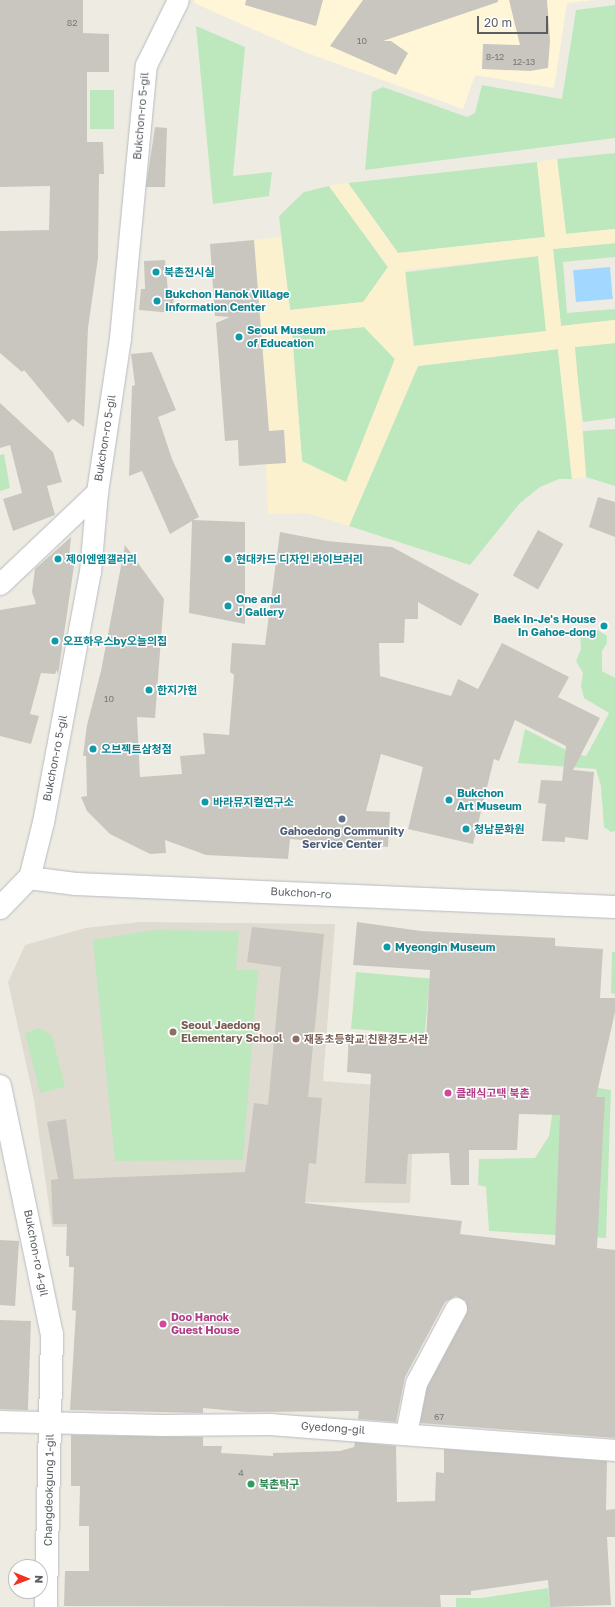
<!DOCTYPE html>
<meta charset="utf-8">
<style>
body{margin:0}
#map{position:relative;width:615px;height:1607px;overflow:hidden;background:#eeece2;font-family:"Golos Text","Noto Sans KR",sans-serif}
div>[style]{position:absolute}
.commercial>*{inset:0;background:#fff5d7}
.education>*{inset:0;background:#dfdbd1}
.green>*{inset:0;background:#bde8bd;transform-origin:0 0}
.sand>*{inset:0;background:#fcf1cf}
.water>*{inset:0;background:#a2d7ff;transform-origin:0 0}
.building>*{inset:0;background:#c9c6bf;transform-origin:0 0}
.roads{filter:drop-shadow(0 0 1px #b8bbc0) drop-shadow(0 0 1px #b8bbc0)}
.street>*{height:21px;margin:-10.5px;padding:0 10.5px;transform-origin:10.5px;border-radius:10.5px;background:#fff}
.secondary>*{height:22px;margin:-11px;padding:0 11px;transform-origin:11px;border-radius:11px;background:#fff}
.dots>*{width:11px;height:11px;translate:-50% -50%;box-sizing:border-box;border:2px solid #fff;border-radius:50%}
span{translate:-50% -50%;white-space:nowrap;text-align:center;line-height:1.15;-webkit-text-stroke:3px #fff;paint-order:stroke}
.number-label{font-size:9px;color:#76797b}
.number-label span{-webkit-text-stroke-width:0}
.street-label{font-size:11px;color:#5b5f64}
.culture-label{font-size:11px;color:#0d838f;font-weight:700}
.left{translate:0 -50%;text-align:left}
.right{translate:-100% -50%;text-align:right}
.service-label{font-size:11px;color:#4e5e75;font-weight:700}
.education-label{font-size:11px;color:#785e54;font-weight:700}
.hotel-label{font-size:11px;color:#b23c85;font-weight:700}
.leisure-label{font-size:11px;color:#27864d;font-weight:700}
.north{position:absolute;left:8px;top:1559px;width:40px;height:40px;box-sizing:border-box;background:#fff;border:1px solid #bdbfc1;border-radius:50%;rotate:91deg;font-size:11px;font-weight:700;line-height:16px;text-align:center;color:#5b5f64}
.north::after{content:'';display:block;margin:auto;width:14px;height:18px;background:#f33223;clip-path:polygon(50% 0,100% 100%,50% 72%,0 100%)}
.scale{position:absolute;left:477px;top:16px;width:71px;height:18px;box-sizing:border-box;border:2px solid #5b5f64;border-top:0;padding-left:5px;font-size:12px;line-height:14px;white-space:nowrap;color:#5b5f64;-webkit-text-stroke:3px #fff;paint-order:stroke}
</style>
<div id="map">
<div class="commercial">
<div style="clip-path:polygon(194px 0,594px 0,567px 3px,554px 88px,475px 75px,463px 109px,307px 53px,194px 3px)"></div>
</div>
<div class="education">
<div style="clip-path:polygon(140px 922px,335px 924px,323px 1081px,415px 1088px,410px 1203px,281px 1202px,273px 1227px,52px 1227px,34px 1100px,8px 982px,25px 945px,85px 928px)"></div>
</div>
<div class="green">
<div style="clip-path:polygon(615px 5px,615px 138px,365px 170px,372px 92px,383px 87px,467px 117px,475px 113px,482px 85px,562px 99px,576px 10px)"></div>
<div style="clip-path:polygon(196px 26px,245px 47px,233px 176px,272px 172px,269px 196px,213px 204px)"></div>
<div style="left:114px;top:90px;width:39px;height:24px;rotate:90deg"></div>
<div style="clip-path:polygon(615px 153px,615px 229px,566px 234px,557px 159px)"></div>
<div style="clip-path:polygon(537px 162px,545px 237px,398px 253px,348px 183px)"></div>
<div style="clip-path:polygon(329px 186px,388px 267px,364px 302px,290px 310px,279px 216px,304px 192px)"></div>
<div style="clip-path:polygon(615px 243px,615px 257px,563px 262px,567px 313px,615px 309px,615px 320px,561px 326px,553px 249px)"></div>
<div style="left:538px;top:256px;width:76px;height:134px;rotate:83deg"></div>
<div style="clip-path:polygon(364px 327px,395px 359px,347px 483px,302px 462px,292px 334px)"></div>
<div style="clip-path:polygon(615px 343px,615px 418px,583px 422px,574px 347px)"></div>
<div style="clip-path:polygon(558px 349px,572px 479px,559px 479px,540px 487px,520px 503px,470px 565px,349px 526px,418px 366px)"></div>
<div style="clip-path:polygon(615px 429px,615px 486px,586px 477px,583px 431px)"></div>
<div style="clip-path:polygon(4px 454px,10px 488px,0 491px,0 455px)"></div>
<div style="clip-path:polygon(598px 630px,607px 636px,607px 643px,602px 651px,602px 671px,615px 678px,615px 831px,611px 832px,604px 827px,601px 787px,596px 769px,518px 763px,525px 729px,574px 754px,586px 756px,595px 740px,609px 713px,584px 698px,581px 686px,583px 673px,576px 661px,581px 649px,580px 632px)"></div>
<div style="clip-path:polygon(154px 930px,239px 931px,236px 970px,258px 970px,243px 1160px,115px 1161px,93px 940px)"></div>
<div style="clip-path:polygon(612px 952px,615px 952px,615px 994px,611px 993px)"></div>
<div style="left:356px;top:972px;width:74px;height:57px;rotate:5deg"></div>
<div style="clip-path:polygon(40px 1028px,52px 1036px,65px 1087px,40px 1093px,25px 1033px)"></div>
<div style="clip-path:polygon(557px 1081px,611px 1090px,606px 1238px,489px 1231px,486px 1187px,478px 1185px,479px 1159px,535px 1158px,549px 1136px)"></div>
<div style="clip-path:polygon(548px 1588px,550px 1607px,456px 1607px,456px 1598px,481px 1598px)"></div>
</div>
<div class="sand">
<div style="clip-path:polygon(evenodd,557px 159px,566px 234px,615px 229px,615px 243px,553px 249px,561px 326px,615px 320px,615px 343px,575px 347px,586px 477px,572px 479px,558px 349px,418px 366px,349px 526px,307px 513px,268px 514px,266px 464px,286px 463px,284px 430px,269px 431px,254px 240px,281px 237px,290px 310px,363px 302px,388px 267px,329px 186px,348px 183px,398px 253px,545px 237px,537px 162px,557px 159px,538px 256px,546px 331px,413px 346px,405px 270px,538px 256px,557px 159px,364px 327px,395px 359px,346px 482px,302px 461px,292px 334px,364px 327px)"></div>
</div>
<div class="water">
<div style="left:610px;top:267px;width:32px;height:37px;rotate:85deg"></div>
</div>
<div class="building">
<div style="clip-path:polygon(0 0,83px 0,83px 33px,109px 34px,109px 72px,87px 72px,87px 142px,103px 142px,104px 174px,99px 174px,98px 258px,88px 328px,84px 427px,73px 419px,68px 423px,24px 370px,22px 372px,0 353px,0 231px,49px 230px,50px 186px,0 187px)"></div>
<div style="clip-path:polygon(246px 0,323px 0,316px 26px,245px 5px)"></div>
<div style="clip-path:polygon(363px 0,498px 0,498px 2px,383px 41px,391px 41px,408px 53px,396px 75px,330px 46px)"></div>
<div style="clip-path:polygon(509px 0,547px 0,550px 41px,548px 68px,530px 71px,482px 69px,483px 44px,520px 45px)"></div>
<div style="clip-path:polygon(155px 127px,167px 128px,165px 187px,146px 187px)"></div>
<div style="clip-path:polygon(254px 240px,269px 431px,284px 430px,286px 463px,239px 466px,238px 440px,225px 441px,216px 323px,230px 317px,215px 316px,210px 244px)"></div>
<div style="clip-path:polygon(165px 260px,168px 291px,174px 291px,173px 313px,139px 310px,141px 289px,145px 289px,144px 261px)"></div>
<div style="clip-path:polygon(152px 352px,176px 410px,158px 417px,172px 459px,199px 517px,193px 520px,245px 522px,245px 624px,189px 613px,192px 521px,170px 534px,142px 471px,129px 476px,132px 386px,135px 385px,131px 354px)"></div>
<div style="clip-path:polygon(0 403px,53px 452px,62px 482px,47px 486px,55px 515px,13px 531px,3px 499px,22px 493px,10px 445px,0 448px)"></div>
<div style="clip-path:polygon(598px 497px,615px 502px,615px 537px,589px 527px)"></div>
<div style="left:538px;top:530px;width:29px;height:52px;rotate:29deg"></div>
<div style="clip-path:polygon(280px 532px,327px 541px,392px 547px,479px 594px,461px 626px,418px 602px,418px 619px,405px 619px,404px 643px,379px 643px,380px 676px,451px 696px,458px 679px,478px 689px,502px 643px,569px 677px,558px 697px,600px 718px,573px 770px,594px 772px,588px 840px,565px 837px,565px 842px,542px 841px,546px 804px,538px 803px,541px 780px,562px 781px,566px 746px,515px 720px,499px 761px,494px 759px,473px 844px,408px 829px,423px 767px,381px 754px,366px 811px,390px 812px,388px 847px,290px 839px,288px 859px,206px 855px,165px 840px,166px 853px,150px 854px,110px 834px,87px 811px,81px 797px,87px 796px,86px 756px,83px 756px,87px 725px,101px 671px,125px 545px,164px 599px,155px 718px,137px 717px,140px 777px,182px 774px,180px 756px,205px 754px,203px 733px,229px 735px,234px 675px,230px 672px,232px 643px,265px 645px)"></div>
<div style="clip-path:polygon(71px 537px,69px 558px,75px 559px,58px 675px,57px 670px,55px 674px,41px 673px,30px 714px,39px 716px,31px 744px,0 736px,0 610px,36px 604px,32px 592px,35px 569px)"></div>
<div style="clip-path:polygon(357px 922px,421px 931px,555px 938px,555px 946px,603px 949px,600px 998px,615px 998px,615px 1012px,596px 1097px,605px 1097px,597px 1248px,615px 1250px,615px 1438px,420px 1423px,427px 1387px,467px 1313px,466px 1301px,456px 1296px,445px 1302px,405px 1377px,396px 1422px,358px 1419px,359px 1411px,245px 1412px,203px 1408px,203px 1413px,70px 1410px,76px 1311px,72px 1310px,74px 1267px,69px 1267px,69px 1256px,66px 1256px,67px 1224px,53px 1224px,51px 1180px,58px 1179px,47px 1122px,66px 1119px,74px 1179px,245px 1172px,254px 1103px,268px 1105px,281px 967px,247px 962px,252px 927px,324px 934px,308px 1097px,322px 1098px,316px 1164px,309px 1163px,305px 1203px,462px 1221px,460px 1234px,555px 1245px,560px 1115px,519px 1114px,517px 1150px,469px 1150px,469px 1185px,451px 1185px,449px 1153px,408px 1154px,406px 1184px,365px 1183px,371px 1074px,347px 1072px,349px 1034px,426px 1039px,430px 970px,353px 965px)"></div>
<div style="clip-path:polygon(0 1240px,19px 1241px,15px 1306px,0 1305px)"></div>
<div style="left:0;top:1320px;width:31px;height:89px;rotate:2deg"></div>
<div style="clip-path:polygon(71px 1435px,203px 1437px,203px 1446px,222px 1446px,221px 1453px,273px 1456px,273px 1453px,340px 1451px,354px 1447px,355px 1442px,396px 1446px,397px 1502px,435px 1501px,436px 1472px,444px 1473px,444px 1449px,607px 1461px,606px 1510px,615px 1509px,615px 1537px,607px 1537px,611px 1605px,550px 1607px,548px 1580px,471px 1591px,471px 1595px,440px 1595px,441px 1607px,64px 1606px,65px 1571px,89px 1571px,89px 1526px,79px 1526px,80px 1486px,71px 1486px)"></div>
</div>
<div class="roads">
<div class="street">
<div style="left:0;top:584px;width:134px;rotate:-43.5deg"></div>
<div style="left:29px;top:878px;width:58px;rotate:-76deg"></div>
<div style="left:43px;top:822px;width:254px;rotate:-79.4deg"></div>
<div style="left:90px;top:572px;width:80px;rotate:-85deg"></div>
<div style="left:97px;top:492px;width:156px;rotate:-81.5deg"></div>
<div style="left:120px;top:338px;width:274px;rotate:-84.6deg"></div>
<div style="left:146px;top:65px;width:72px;rotate:-63.8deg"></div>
<div style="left:0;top:1421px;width:162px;rotate:1.4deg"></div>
<div style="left:162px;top:1425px;width:107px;rotate:-0.5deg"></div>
<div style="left:269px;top:1424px;width:347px;rotate:4.3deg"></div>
<div style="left:406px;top:1433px;width:51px;rotate:-78.7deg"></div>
<div style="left:416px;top:1383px;width:85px;rotate:-61.9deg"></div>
</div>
<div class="secondary">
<div style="left:0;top:908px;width:42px;rotate:-46deg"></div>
<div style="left:29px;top:878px;width:47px;rotate:7.3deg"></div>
<div style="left:76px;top:884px;width:539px;rotate:2.44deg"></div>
<div style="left:0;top:1086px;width:253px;rotate:78.2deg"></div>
<div style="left:52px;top:1334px;width:273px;rotate:91.3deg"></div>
</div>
</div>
<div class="dots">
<div style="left:156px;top:272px;background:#0f9aa8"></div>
<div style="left:157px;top:301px;background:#0f9aa8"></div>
<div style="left:239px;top:337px;background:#0f9aa8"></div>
<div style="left:58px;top:559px;background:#0f9aa8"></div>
<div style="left:228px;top:559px;background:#0f9aa8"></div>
<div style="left:228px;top:606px;background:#0f9aa8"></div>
<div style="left:604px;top:626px;background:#0f9aa8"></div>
<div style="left:55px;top:641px;background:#0f9aa8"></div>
<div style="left:149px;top:690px;background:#0f9aa8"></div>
<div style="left:93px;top:749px;background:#0f9aa8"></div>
<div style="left:449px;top:800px;background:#0f9aa8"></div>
<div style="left:205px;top:802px;background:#0f9aa8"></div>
<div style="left:342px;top:819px;background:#5c6f8a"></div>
<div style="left:466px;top:829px;background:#0f9aa8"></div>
<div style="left:387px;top:947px;background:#0f9aa8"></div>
<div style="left:173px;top:1032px;background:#8d6e63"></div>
<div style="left:296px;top:1039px;background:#8d6e63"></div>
<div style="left:448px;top:1093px;background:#d1479c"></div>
<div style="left:163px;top:1324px;background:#d1479c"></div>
<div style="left:251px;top:1484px;background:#2e9e5b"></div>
</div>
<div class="number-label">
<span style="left:72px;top:23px">82</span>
<span style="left:362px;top:41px">10</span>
<span style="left:495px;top:57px">8-12</span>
<span style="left:524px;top:62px">12-13</span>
<span style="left:109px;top:699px">10</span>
<span style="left:439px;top:1417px">67</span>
<span style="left:241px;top:1473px">4</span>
</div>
<div class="street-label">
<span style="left:141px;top:116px;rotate:-85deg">Bukchon-ro 5-gil</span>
<span style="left:105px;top:438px;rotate:-81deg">Bukchon-ro 5-gil</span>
<span style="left:55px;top:758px;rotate:-79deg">Bukchon-ro 5-gil</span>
<span style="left:301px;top:893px;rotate:3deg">Bukchon-ro</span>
<span style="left:36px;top:1253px;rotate:79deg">Bukchon-ro 4-gil</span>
<span style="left:333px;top:1428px;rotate:4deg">Gyedong-gil</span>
<span style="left:49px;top:1490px;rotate:-89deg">Changdeokgung 1-gil</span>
</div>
<div class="culture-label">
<span class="left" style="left:164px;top:272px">북촌전시실</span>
<span class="left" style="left:165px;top:301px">Bukchon Hanok Village<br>Information Center</span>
<span class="left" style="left:247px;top:337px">Seoul Museum<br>of Education</span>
<span class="left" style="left:66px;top:559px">제이엔엠갤러리</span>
<span class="left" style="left:236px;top:559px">현대카드 디자인 라이브러리</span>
<span class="left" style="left:236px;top:606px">One and<br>J Gallery</span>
<span class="right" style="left:596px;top:626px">Baek In-Je's House<br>In Gahoe-dong</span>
<span class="left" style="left:63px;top:641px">오프하우스by오늘의집</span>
<span class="left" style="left:157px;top:690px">한지가헌</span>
<span class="left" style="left:101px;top:749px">오브젝트삼청점</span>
<span class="left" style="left:457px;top:800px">Bukchon<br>Art Museum</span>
<span class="left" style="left:213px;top:802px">바라뮤지컬연구소</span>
<span class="left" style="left:474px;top:829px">청남문화원</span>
<span class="left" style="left:395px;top:947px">Myeongin Museum</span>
</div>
<div class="service-label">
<span style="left:342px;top:838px">Gahoedong Community<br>Service Center</span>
</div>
<div class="education-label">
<span class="left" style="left:181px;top:1032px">Seoul Jaedong<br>Elementary School</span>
<span class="left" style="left:304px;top:1039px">재동초등학교 친환경도서관</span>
</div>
<div class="hotel-label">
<span class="left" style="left:456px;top:1093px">클래식고택 북촌</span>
<span class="left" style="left:171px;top:1324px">Doo Hanok<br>Guest House</span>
</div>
<div class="leisure-label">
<span class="left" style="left:259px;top:1484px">북촌탁구</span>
</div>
<div class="north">N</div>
<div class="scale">20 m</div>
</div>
